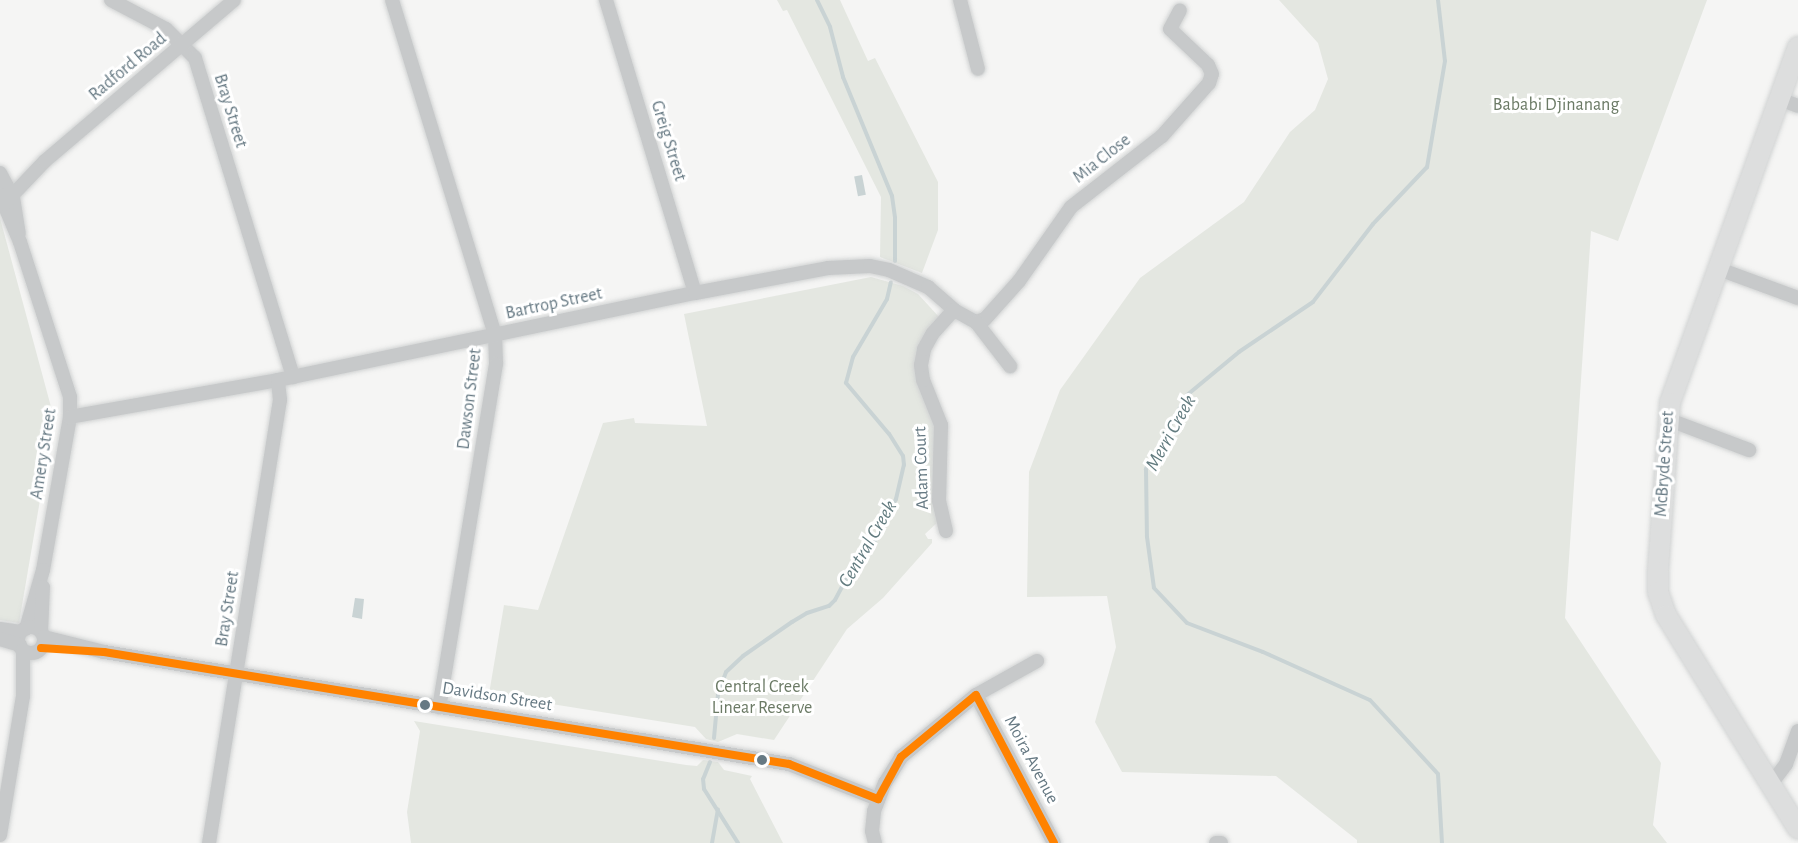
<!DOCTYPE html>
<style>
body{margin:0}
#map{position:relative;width:1798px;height:843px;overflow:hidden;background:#f5f5f4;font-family:"Alegreya Sans",sans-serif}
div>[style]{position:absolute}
.green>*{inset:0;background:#e4e7e1}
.water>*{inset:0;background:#c9d3d4;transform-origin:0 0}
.stream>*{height:4px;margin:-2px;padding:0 2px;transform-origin:2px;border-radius:2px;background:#c9d3d4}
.roads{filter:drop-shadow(0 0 2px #d1d3d3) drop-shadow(0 0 2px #d1d3d3)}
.street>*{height:14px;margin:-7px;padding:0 7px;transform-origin:7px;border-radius:7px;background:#c7c9ca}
.street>.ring{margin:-7px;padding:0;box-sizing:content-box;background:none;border:14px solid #c7c9ca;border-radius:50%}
.secondary>*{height:20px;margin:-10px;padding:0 10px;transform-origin:10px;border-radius:10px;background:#dddede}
.bus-1>*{height:8px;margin:-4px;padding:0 4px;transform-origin:4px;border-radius:4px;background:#ff8200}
.dots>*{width:16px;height:16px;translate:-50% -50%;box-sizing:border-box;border:3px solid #fff;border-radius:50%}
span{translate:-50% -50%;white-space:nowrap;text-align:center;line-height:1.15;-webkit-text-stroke:6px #fff;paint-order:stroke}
.street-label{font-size:18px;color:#667983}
.park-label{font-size:18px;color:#6b7a65}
.water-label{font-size:20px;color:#627b7f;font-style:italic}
</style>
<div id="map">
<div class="green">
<div style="clip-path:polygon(777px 0,840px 0,868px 61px,875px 58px,938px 182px,938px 230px,922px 273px,880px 257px,881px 197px,787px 10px,783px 11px)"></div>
<div style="clip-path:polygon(1279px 0,1707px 0,1618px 241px,1591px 231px,1565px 618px,1661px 763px,1653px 825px,1667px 843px,1357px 843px,1357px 840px,1276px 776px,1122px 772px,1095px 722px,1116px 647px,1107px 596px,1027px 597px,1029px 472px,1060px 390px,1140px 278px,1244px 202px,1290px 132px,1315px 110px,1328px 79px,1318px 43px)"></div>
<div style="clip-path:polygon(0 218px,54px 418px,19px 623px,0 620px)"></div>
<div style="clip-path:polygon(871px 277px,903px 286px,918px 294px,939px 317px,921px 344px,934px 417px,938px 522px,925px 534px,928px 539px,932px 539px,932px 543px,883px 598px,847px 629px,774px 740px,737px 734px,718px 742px,706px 739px,695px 727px,489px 694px,504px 605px,538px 610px,603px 423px,634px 418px,635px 423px,707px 426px,684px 314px)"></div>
<div style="clip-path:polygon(414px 721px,686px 765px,697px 766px,703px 760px,718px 762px,724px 770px,752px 776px,750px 779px,783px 843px,411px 843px,407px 812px,420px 731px)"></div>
</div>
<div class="water">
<div style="left:862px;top:175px;width:20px;height:8px;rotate:79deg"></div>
<div style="clip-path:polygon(355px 598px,364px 599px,362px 619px,352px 617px)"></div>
</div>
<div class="stream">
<div style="left:817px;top:0;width:30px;rotate:64deg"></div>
<div style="left:830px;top:27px;width:52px;rotate:75.4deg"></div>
<div style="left:843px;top:77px;width:129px;rotate:67.6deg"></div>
<div style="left:892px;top:196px;width:22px;rotate:82deg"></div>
<div style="left:895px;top:218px;width:43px;rotate:90deg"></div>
<div style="left:1438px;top:0;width:61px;rotate:83.5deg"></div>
<div style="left:1445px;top:61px;width:108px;rotate:99.6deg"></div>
<div style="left:1427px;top:167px;width:79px;rotate:133.5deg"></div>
<div style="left:1373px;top:224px;width:98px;rotate:127.6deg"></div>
<div style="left:1313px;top:302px;width:89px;rotate:146deg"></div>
<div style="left:1239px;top:352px;width:67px;rotate:140.4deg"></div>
<div style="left:1187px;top:395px;width:85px;rotate:119deg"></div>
<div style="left:1146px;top:469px;width:68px;rotate:89.2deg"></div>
<div style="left:1147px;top:537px;width:51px;rotate:82.2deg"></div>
<div style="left:1154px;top:588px;width:48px;rotate:46.7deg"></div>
<div style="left:1187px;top:623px;width:81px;rotate:20.9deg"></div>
<div style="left:1263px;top:652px;width:117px;rotate:24.2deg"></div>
<div style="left:1370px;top:700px;width:100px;rotate:47.4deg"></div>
<div style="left:1438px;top:774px;width:69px;rotate:86.7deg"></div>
<div style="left:714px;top:738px;width:44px;rotate:-84.8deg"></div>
<div style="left:718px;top:694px;width:23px;rotate:-70deg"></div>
<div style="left:726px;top:672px;width:23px;rotate:-43deg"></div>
<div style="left:743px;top:656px;width:60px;rotate:-34.8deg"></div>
<div style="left:792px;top:622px;width:17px;rotate:-31deg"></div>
<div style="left:807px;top:613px;width:23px;rotate:-18deg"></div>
<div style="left:829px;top:606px;width:8px;rotate:-45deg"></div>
<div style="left:835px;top:600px;width:40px;rotate:-62deg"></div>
<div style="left:854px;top:565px;width:33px;rotate:-50deg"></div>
<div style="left:875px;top:540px;width:46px;rotate:-62.9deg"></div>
<div style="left:896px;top:499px;width:35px;rotate:-77deg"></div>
<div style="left:904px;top:465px;width:9px;rotate:-96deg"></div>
<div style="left:903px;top:456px;width:26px;rotate:-122deg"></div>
<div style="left:889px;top:434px;width:67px;rotate:-130.1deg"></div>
<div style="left:846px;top:383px;width:27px;rotate:-75deg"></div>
<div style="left:853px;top:357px;width:67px;rotate:-59.6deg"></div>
<div style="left:887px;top:299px;width:17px;rotate:-77deg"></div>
<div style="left:710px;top:762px;width:18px;rotate:112deg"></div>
<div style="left:703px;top:779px;width:10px;rotate:84deg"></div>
<div style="left:704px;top:789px;width:64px;rotate:57.8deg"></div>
<div style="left:712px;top:843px;width:34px;rotate:-80deg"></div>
</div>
<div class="roads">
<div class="street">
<div style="left:111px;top:0;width:62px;rotate:27.8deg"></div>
<div style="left:166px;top:29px;width:41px;rotate:45deg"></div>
<div style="left:195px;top:58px;width:334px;rotate:72.9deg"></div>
<div style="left:392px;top:0;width:350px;rotate:72.9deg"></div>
<div style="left:495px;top:334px;width:30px;rotate:88deg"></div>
<div style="left:496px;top:364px;width:348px;rotate:99.4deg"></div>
<div style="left:606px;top:0;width:306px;rotate:73.1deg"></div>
<div style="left:960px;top:0;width:71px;rotate:75.4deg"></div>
<div style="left:1779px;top:99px;width:20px;rotate:20deg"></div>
<div style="left:0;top:173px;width:27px;rotate:62deg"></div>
<div style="left:13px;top:197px;width:37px;rotate:81deg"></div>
<div style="left:0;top:195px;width:51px;rotate:66.9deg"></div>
<div style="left:20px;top:242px;width:163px;rotate:72.1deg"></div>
<div style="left:70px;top:397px;width:20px;rotate:90deg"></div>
<div style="left:70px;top:417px;width:155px;rotate:100deg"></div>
<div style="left:43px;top:570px;width:61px;rotate:106.1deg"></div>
<div style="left:4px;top:204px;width:59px;rotate:-46.4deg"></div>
<div style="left:45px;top:161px;width:248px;rotate:-40.4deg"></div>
<div style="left:1719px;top:269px;width:84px;rotate:20.2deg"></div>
<div style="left:976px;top:322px;width:9px;rotate:-18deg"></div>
<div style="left:985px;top:319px;width:51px;rotate:-48.2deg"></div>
<div style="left:1019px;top:281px;width:90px;rotate:-54.9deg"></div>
<div style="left:1071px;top:207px;width:115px;rotate:-38deg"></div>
<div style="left:1162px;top:136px;width:71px;rotate:-48.4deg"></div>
<div style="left:1209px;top:83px;width:9px;rotate:-72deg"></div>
<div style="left:1212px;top:74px;width:10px;rotate:-114deg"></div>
<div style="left:1208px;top:65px;width:52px;rotate:-136.5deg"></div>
<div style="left:1170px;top:29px;width:21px;rotate:-62deg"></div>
<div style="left:70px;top:417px;width:211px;rotate:-10.1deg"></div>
<div style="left:278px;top:380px;width:426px;rotate:-11.8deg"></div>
<div style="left:695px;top:293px;width:135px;rotate:-10.6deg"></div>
<div style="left:828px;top:268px;width:42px;rotate:-2.7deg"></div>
<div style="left:870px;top:266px;width:19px;rotate:12deg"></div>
<div style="left:889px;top:270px;width:43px;rotate:23.6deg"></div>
<div style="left:928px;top:287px;width:35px;rotate:41deg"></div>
<div style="left:954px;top:310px;width:25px;rotate:29deg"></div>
<div style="left:976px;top:322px;width:56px;rotate:52.3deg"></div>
<div style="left:1667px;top:419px;width:88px;rotate:20.7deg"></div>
<div style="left:946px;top:531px;width:31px;rotate:-103deg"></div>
<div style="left:939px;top:501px;width:76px;rotate:-88.5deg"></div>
<div style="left:941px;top:425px;width:48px;rotate:-111.8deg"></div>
<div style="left:923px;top:380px;width:15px;rotate:-98deg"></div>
<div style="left:921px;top:365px;width:16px;rotate:-79deg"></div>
<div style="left:924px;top:349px;width:18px;rotate:-61deg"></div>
<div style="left:933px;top:333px;width:31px;rotate:-48deg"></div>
<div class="ring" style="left:18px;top:627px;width:12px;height:12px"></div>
<div style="left:0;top:629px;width:21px;rotate:8deg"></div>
<div style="left:41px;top:632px;width:45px;rotate:-87.5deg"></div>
<div style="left:44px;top:637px;width:62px;rotate:14deg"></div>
<div style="left:104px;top:652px;width:694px;rotate:9.29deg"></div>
<div style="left:789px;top:764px;width:96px;rotate:21.5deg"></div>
<div style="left:0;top:639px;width:21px;rotate:17deg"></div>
<div style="left:976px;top:695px;width:167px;rotate:62.2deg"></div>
<div style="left:1771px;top:784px;width:25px;rotate:-53deg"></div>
<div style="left:1786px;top:764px;width:35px;rotate:-70deg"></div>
<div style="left:0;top:835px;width:141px;rotate:-80.6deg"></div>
<div style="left:23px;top:696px;width:46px;rotate:-90deg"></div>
<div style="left:209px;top:843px;width:449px;rotate:-80.9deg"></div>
<div style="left:280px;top:400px;width:20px;rotate:-96deg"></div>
<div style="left:875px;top:843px;width:12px;rotate:-104deg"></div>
<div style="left:872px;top:831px;width:20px;rotate:-84deg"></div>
<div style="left:874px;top:811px;width:30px;rotate:-69deg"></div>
<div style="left:885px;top:783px;width:31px;rotate:-58deg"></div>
<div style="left:901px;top:757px;width:97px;rotate:-39.6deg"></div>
<div style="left:976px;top:695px;width:70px;rotate:-29.1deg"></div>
<div style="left:1216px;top:843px;width:5px"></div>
</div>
<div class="secondary">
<div style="left:1798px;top:47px;width:378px;rotate:109.8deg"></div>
<div style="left:1670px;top:403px;width:169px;rotate:94.1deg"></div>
<div style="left:1658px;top:572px;width:20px;rotate:90deg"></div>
<div style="left:1658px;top:592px;width:24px;rotate:71deg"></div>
<div style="left:1666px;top:615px;width:251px;rotate:58.3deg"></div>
</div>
</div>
<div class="bus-1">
<div style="left:41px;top:648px;width:63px;rotate:3.6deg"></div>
<div style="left:104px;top:652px;width:694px;rotate:9.29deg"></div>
<div style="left:789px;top:764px;width:96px;rotate:21.5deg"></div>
<div style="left:976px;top:695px;width:167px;rotate:62.2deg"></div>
<div style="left:878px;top:799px;width:48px;rotate:-61.3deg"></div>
<div style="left:901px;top:757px;width:97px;rotate:-39.6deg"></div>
</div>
<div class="dots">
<div style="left:425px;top:705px;background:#667983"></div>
<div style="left:762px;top:760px;background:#667983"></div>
</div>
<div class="street-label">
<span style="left:128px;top:67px;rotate:-40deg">Radford Road</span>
<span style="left:230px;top:111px;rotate:73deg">Bray Street</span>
<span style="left:668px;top:141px;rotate:73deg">Greig Street</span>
<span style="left:1102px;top:159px;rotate:-38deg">Mia Close</span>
<span style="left:554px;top:304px;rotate:-12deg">Bartrop Street</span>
<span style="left:470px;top:399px;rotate:-83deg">Dawson Street</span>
<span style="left:44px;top:454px;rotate:-81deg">Amery Street</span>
<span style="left:1665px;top:464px;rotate:-86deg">McBryde Street</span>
<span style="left:922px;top:468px;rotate:-92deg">Adam Court</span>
<span style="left:228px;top:609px;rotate:-81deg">Bray Street</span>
<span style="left:497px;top:697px;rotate:9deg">Davidson Street</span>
<span style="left:1031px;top:760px;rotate:62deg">Moira Avenue</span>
</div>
<div class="park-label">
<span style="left:1556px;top:105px">Bababi Djinanang</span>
<span style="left:762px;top:698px">Central Creek<br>Linear Reserve</span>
</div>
<div class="water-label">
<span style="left:1171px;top:433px;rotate:-61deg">Merri Creek</span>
<span style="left:868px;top:544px;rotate:-60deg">Central Creek</span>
</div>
</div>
